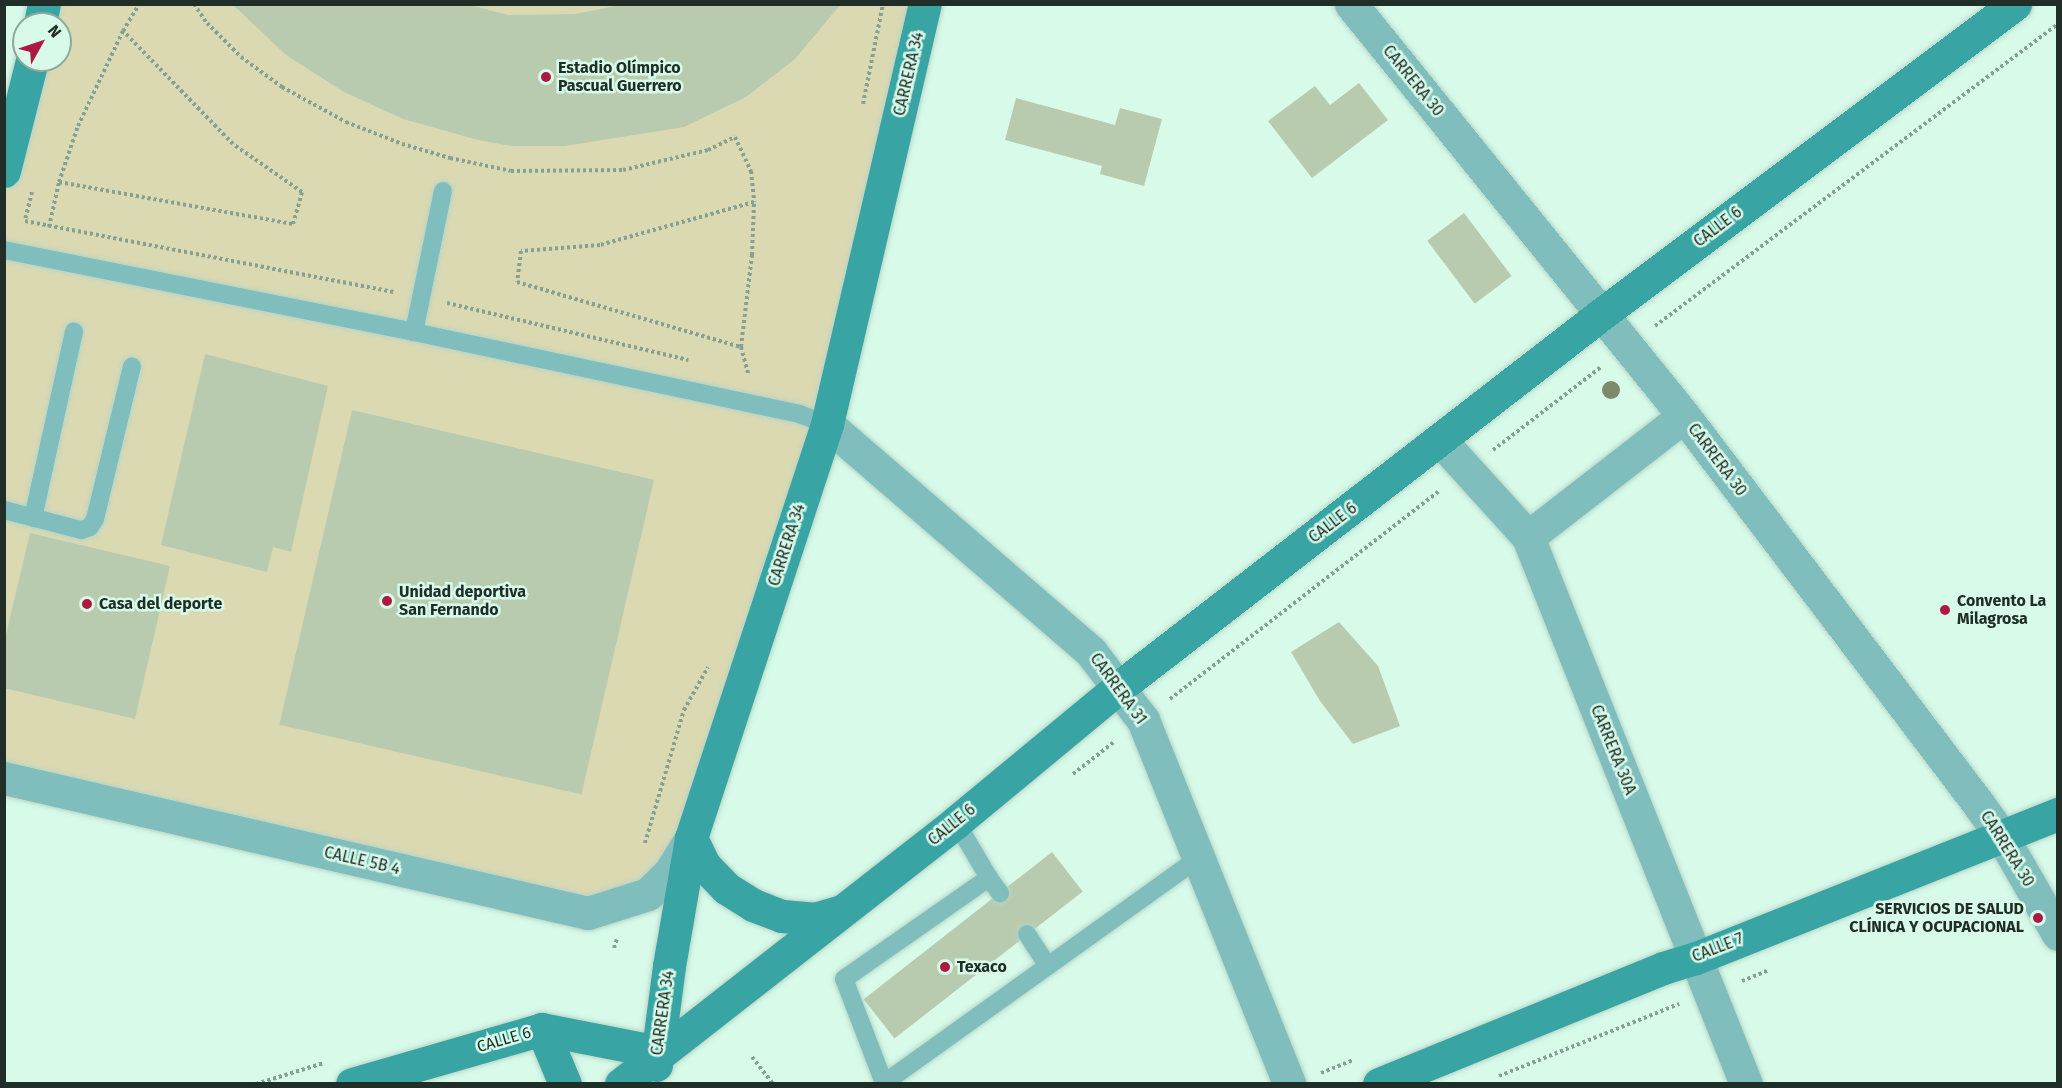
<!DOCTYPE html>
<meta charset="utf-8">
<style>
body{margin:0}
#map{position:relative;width:2062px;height:1088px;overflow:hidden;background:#d7fae9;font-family:"Fira Sans",sans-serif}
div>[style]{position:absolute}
.green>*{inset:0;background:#dbd9b2}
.building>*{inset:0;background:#b9cbaf;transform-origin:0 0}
.path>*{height:4px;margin-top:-2px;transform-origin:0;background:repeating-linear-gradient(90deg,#86a093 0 3px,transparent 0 6px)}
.roads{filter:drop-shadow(0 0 2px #b6d5c6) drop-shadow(0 0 2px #b6d5c6)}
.lane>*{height:18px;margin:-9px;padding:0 9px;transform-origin:9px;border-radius:9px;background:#80bebd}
.street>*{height:33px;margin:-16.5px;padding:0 16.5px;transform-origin:16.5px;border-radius:16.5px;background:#80bebd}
.secondary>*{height:33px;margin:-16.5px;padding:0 16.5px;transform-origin:16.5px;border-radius:16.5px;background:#39a4a4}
.trees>*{width:18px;height:18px;margin:-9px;border-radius:50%;background:#7d8a69}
.dots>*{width:16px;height:16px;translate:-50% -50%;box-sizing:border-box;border:3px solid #d7fae9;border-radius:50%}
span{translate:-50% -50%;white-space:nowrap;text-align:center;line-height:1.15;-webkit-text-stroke:5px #d7fae9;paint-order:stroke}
.poi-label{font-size:16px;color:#212e28;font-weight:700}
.left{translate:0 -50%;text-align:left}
.right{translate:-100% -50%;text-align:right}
.street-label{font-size:16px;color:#212e28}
.frame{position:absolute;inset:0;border:6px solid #212e28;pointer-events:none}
.north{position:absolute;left:12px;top:12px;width:60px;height:60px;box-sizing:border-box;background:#d7fae9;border:2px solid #8ea89c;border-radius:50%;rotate:50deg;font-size:16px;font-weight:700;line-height:24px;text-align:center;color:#212e28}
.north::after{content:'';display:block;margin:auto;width:21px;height:27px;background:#ad1940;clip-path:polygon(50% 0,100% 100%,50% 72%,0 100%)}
</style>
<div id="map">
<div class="green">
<div style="clip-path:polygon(44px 5px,925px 5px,827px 424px,670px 872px,588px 913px,5px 778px,5px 171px,32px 60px,60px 60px,60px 24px,40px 24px)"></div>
</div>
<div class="building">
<div style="clip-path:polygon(232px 4px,466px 4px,508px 15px,575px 14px,626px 4px,841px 4px,795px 59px,746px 97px,684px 127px,565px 146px,512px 146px,478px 140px,403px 119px,344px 92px,286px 55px)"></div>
<div style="clip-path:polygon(1359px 83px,1388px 120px,1312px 178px,1268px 121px,1315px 86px,1330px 105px)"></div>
<div style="clip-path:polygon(1016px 98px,1115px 125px,1120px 108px,1162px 119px,1144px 186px,1100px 174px,1102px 166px,1005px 140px)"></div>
<div style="left:1464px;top:213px;width:79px;height:46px;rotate:53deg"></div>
<div style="clip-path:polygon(205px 354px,328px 386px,291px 552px,273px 547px,267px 572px,161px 545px)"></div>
<div style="left:352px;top:410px;width:310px;height:323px;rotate:13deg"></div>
<div style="clip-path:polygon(30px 533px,170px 566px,135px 719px,4px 688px,4px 643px)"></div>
<div style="clip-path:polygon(1339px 622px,1378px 666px,1400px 726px,1353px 744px,1320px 701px,1291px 652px)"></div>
<div style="left:1052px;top:852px;width:50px;height:239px;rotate:52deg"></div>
</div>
<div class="path">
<div style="left:194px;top:4px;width:23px;rotate:56deg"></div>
<div style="left:207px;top:23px;width:48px;rotate:45deg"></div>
<div style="left:241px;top:57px;width:51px;rotate:36.2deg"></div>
<div style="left:282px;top:87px;width:73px;rotate:28.7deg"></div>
<div style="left:346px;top:122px;width:60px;rotate:21.4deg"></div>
<div style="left:402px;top:144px;width:50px;rotate:16.3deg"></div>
<div style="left:450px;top:158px;width:62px;rotate:12deg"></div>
<div style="left:511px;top:171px;width:112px;rotate:-0.5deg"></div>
<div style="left:623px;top:170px;width:87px;rotate:-13.2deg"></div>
<div style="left:708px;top:150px;width:30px;rotate:-26deg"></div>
<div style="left:735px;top:137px;width:38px;rotate:65deg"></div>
<div style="left:751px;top:171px;width:31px;rotate:84deg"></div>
<div style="left:754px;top:202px;width:160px;rotate:164.4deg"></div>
<div style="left:600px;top:245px;width:79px;rotate:175.7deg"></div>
<div style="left:521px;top:251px;width:31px;rotate:97deg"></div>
<div style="left:517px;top:282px;width:233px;rotate:16.2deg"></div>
<div style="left:741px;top:347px;width:28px;rotate:75deg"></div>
<div style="left:863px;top:104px;width:102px;rotate:-78.7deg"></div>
<div style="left:59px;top:182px;width:59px;rotate:-71.3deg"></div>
<div style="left:78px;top:126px;width:105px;rotate:-64.7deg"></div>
<div style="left:32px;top:192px;width:30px;rotate:104deg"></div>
<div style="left:25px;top:221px;width:377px;rotate:10.9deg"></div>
<div style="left:49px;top:227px;width:46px;rotate:-77.5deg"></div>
<div style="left:59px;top:182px;width:238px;rotate:10.2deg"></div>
<div style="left:293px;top:224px;width:33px;rotate:-74deg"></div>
<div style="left:302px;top:192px;width:84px;rotate:-145.2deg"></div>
<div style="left:233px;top:144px;width:158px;rotate:-134.2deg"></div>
<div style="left:123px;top:31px;width:31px;rotate:-59deg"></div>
<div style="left:447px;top:303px;width:248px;rotate:13.3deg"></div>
<div style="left:1655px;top:326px;width:504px;rotate:-36.85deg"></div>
<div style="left:741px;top:347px;width:93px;rotate:-83.2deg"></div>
<div style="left:752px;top:255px;width:53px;rotate:-87.8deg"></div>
<div style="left:1493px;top:450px;width:136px;rotate:-37.5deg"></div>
<div style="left:1170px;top:699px;width:340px;rotate:-37.7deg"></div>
<div style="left:1073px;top:774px;width:52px;rotate:-38deg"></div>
<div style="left:645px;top:843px;width:139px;rotate:-73.7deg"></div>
<div style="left:684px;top:710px;width:49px;rotate:-60.8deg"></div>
<div style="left:614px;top:948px;width:9px;rotate:-72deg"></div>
<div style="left:1742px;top:981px;width:29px;rotate:-22deg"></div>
<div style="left:752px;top:1057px;width:34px;rotate:52deg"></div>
<div style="left:1321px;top:1073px;width:35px;rotate:-22deg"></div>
<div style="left:1499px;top:1076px;width:194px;rotate:-21.8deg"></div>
<div style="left:256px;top:1084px;width:71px;rotate:-17.2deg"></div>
</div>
<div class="roads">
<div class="lane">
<div style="left:4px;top:250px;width:418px;rotate:11.3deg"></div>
<div style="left:414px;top:332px;width:394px;rotate:12deg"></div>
<div style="left:799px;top:414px;width:30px;rotate:20deg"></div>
<div style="left:414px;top:332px;width:144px;rotate:-78.4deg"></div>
<div style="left:4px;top:510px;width:80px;rotate:14.6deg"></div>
<div style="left:81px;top:530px;width:9px;rotate:-18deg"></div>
<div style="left:90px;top:527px;width:9px;rotate:-58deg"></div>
<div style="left:95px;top:519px;width:157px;rotate:-76.4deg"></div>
<div style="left:33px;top:518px;width:191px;rotate:-77.6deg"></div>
<div style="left:956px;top:822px;width:65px;rotate:59.5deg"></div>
<div style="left:1027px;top:934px;width:38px;rotate:57deg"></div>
<div style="left:884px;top:1083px;width:111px;rotate:-111deg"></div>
<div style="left:844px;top:979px;width:177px;rotate:-34.9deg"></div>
<div style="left:989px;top:878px;width:19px;rotate:54deg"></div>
<div style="left:883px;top:1084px;width:388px;rotate:-35.6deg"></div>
</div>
<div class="street">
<div style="left:1351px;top:4px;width:530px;rotate:51.05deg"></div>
<div style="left:1684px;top:416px;width:488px;rotate:52.8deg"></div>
<div style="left:1979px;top:805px;width:37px;rotate:54deg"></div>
<div style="left:2001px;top:835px;width:114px;rotate:60.1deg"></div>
<div style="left:827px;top:424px;width:349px;rotate:40.8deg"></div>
<div style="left:1091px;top:652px;width:86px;rotate:52.6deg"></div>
<div style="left:1143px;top:720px;width:392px;rotate:68.1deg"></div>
<div style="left:1441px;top:441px;width:130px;rotate:47.8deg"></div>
<div style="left:1528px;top:537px;width:589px;rotate:68.27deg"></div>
<div style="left:1528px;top:537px;width:197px;rotate:-37.8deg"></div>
<div style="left:4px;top:778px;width:599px;rotate:13.02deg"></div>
<div style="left:588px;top:913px;width:63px;rotate:-17.6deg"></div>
<div style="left:648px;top:894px;width:31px;rotate:-45deg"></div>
<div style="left:670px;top:872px;width:40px;rotate:-58deg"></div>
</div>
<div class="secondary">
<div style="left:40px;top:24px;width:20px;rotate:-79deg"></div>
<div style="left:4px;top:171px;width:114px;rotate:-75.8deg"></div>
<div style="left:691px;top:838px;width:30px;rotate:64deg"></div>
<div style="left:704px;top:865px;width:32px;rotate:46deg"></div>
<div style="left:726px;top:888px;width:32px;rotate:32deg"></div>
<div style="left:753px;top:905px;width:31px;rotate:21deg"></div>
<div style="left:782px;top:916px;width:32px;rotate:5deg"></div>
<div style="left:814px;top:919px;width:25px;rotate:-16deg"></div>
<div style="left:542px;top:1029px;width:60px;rotate:67.3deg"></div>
<div style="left:656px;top:1065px;width:100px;rotate:-82.5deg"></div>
<div style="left:669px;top:966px;width:130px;rotate:-80.2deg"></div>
<div style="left:691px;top:838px;width:436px;rotate:-71.8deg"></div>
<div style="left:827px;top:424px;width:431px;rotate:-76.9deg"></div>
<div style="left:352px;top:1084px;width:198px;rotate:-16.1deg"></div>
<div style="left:542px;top:1029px;width:119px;rotate:11.1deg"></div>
<div style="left:621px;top:1084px;width:425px;rotate:-38deg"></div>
<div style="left:956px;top:822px;width:210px;rotate:-39.6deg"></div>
<div style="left:1118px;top:688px;width:613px;rotate:-37.71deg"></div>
<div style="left:1603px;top:313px;width:515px;rotate:-36.87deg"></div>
<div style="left:1379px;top:1084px;width:307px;rotate:-22.2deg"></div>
<div style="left:1663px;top:968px;width:34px;rotate:-17deg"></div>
<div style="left:1696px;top:958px;width:390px;rotate:-21.7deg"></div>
</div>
</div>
<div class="trees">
<div style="left:1611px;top:390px"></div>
</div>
<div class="dots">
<div style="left:546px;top:77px;background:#ad1940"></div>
<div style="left:387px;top:601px;background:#ad1940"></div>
<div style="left:87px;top:604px;background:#ad1940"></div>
<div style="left:1945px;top:610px;background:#ad1940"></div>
<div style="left:2038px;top:918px;background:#ad1940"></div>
<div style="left:945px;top:967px;background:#ad1940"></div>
</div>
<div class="poi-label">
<span class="left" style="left:558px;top:77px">Estadio Olímpico<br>Pascual Guerrero</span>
<span class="left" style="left:399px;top:601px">Unidad deportiva<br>San Fernando</span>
<span class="left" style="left:1957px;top:610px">Convento La<br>Milagrosa</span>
<span class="left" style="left:99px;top:604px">Casa del deporte</span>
<span class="right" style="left:2024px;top:918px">SERVICIOS DE SALUD<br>CLÍNICA Y OCUPACIONAL</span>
<span class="left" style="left:957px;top:967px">Texaco</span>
</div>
<div class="street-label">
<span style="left:909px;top:74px;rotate:-77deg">CARRERA 34</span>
<span style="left:1413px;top:81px;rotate:51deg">CARRERA 30</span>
<span style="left:1718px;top:227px;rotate:-37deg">CALLE 6</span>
<span style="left:1717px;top:460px;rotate:53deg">CARRERA 30</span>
<span style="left:1333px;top:523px;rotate:-37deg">CALLE 6</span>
<span style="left:787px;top:545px;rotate:-72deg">CARRERA 34</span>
<span style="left:1118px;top:689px;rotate:54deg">CARRERA 31</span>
<span style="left:1613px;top:750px;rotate:68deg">CARRERA 30A</span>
<span style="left:952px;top:825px;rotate:-39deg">CALLE 6</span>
<span style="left:2007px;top:849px;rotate:58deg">CARRERA 30</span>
<span style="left:362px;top:861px;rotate:13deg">CALLE 5B 4</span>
<span style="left:1718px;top:948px;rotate:-21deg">CALLE 7</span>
<span style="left:663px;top:1013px;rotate:-82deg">CARRERA 34</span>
<span style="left:504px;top:1040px;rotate:-16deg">CALLE 6</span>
</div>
<div class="frame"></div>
<div class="north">N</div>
</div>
